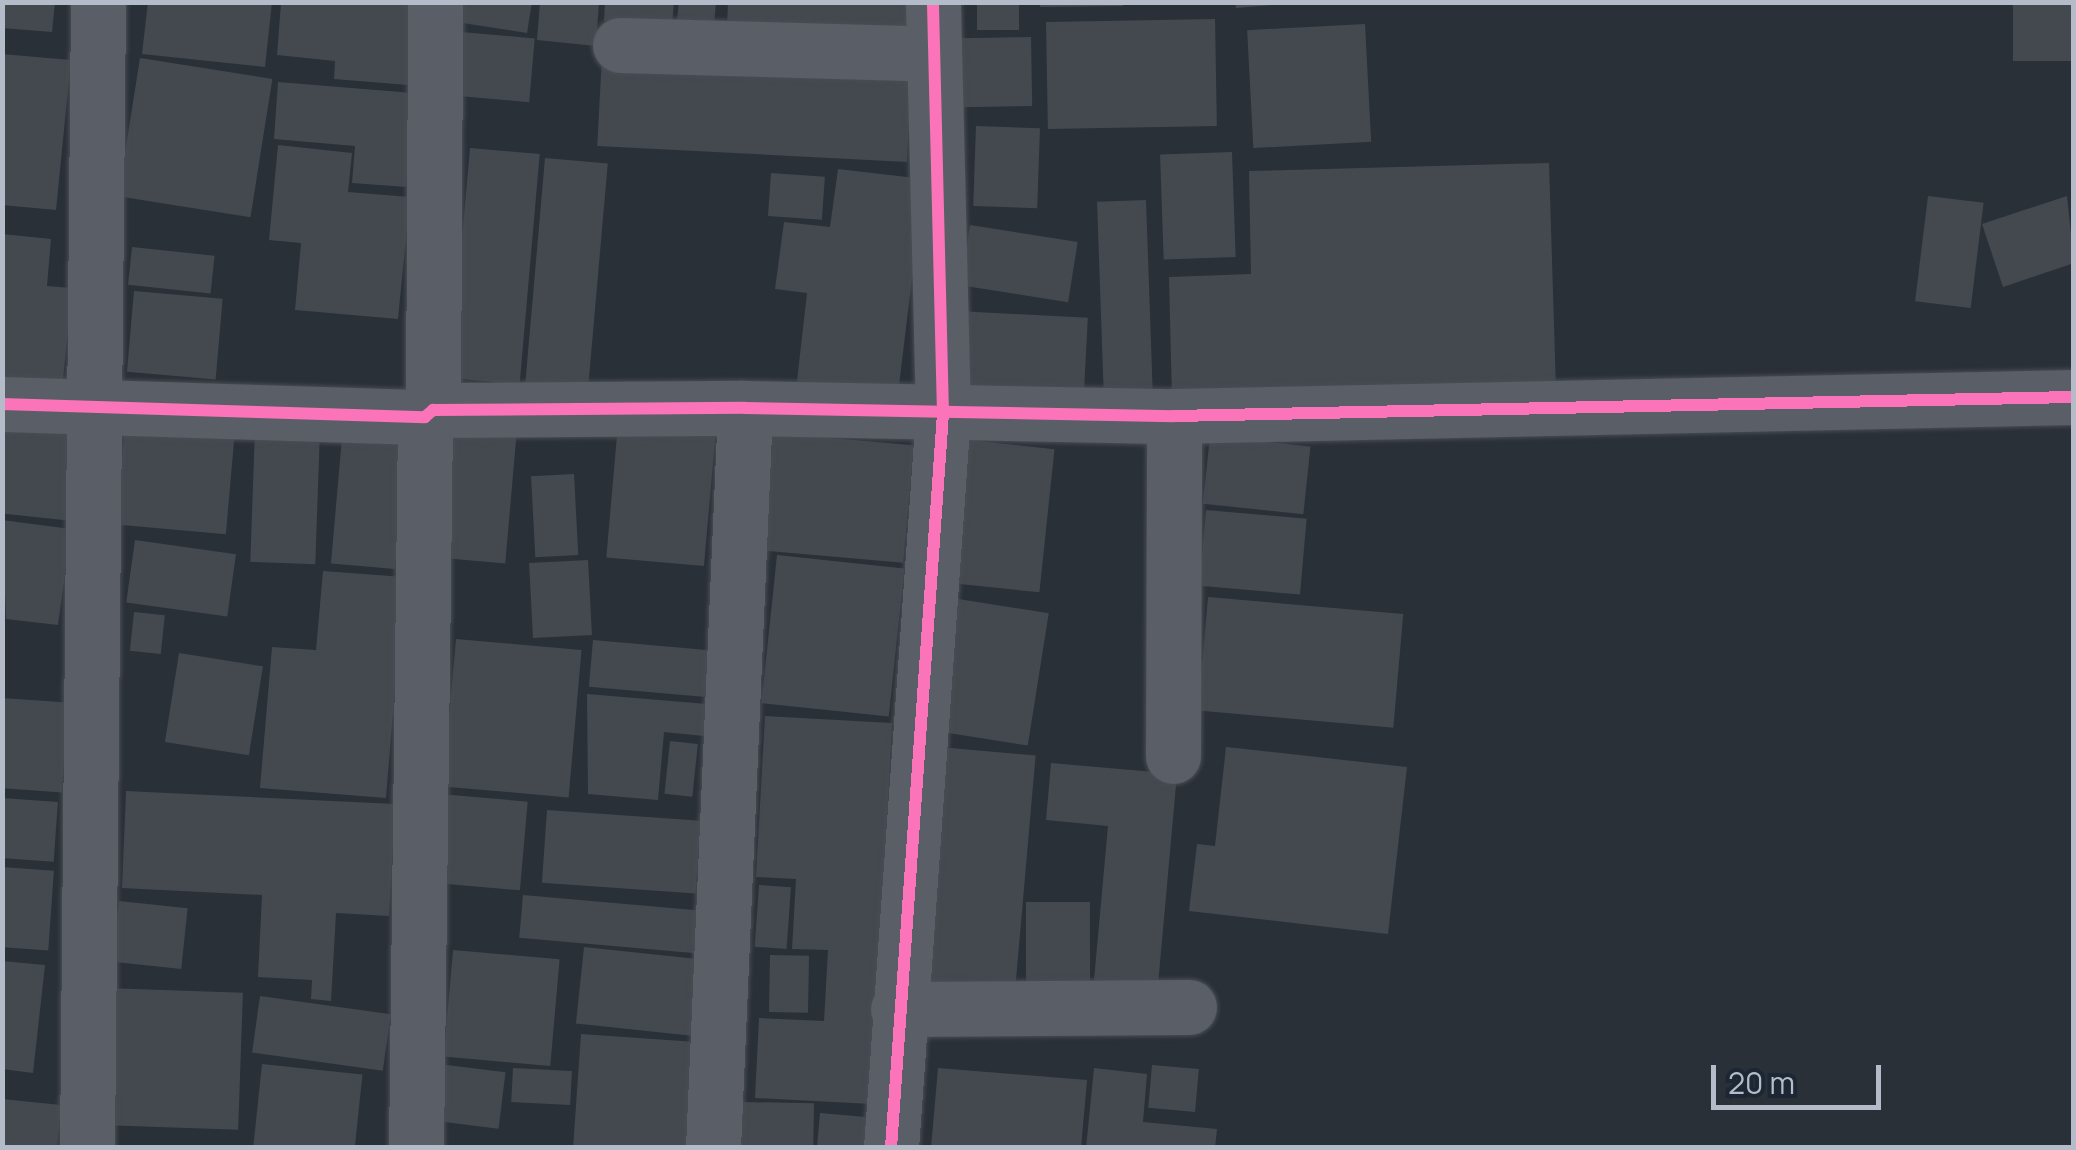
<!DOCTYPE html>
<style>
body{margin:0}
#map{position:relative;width:2076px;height:1150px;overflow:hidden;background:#2a3038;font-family:Manrope,sans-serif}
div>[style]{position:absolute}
.building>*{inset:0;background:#444950;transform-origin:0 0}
.roads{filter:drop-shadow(0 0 2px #484c53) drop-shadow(0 0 2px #484c53)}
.street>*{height:55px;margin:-27.5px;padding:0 27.5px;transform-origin:27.5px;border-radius:27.5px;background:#5a5e66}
.cycleway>*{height:12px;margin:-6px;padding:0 6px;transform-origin:6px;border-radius:6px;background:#fb73b8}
span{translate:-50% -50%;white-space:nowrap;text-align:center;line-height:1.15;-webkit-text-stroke:8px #1d2633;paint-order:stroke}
.frame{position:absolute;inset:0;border:5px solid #b4bcc9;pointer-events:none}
.scale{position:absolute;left:1711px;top:1065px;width:170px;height:45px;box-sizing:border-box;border:5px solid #b4bcc9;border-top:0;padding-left:12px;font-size:30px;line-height:35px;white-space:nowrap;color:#b4bcc9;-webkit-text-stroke:8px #1d2633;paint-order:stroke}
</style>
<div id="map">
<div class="building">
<div style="clip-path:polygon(2px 2px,55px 2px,52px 32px,2px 28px)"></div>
<div style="clip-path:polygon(148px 2px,272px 2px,265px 67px,142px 54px)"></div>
<div style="clip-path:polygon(459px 2px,532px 2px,527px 33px,456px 22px)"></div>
<div style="clip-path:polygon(540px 2px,599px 2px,596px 46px,537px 40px)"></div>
<div style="clip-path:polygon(605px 2px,674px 2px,672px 25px,604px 21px)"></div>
<div style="clip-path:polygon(679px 2px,716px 2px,714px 25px,677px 20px)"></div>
<div style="clip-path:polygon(728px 2px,918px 2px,917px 32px,727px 26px)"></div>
<div style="left:977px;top:2px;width:42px;height:28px"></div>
<div style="clip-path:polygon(1040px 2px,1123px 2px,1123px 6px,1040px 7px)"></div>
<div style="clip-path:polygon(1235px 2px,1272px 2px,1272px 5px,1236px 8px)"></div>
<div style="left:2013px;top:2px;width:61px;height:59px"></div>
<div style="clip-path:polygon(281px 3px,415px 3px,408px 85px,334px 79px,335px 61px,277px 55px)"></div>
<div style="left:1215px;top:19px;width:107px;height:169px;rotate:89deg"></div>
<div style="left:1365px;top:24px;width:118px;height:118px;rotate:87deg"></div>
<div style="left:461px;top:32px;width:74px;height:64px;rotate:5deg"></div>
<div style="left:1031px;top:37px;width:69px;height:72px;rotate:89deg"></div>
<div style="clip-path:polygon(2px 54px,71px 60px,56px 210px,2px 205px)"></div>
<div style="left:602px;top:55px;width:310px;height:91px;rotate:3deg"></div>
<div style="left:140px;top:58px;width:134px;height:140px;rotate:9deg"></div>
<div style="clip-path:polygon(278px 82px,413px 93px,406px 187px,352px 183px,355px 146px,274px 139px)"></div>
<div style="left:976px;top:126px;width:64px;height:80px;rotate:2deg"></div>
<div style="clip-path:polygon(278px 145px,352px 153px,348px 192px,410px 197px,398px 319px,295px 310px,301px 243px,269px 240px)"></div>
<div style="left:470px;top:148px;width:70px;height:231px;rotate:5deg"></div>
<div style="left:1232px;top:152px;width:105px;height:72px;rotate:88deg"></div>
<div style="left:545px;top:158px;width:63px;height:229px;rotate:5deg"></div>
<div style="clip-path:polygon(1549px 163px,1556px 389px,1172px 400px,1169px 277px,1251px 274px,1249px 171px)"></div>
<div style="clip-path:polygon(838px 169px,924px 179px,897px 402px,796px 390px,807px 293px,775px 289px,784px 222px,830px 227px)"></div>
<div style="left:771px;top:173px;width:54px;height:43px;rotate:4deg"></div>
<div style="left:1928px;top:196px;width:56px;height:106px;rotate:7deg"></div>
<div style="clip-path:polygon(2067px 196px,2074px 263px,2003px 287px,1982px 224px)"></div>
<div style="left:1146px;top:200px;width:192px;height:49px;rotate:88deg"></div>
<div style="left:970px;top:225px;width:109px;height:61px;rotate:9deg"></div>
<div style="clip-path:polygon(2px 234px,51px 239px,47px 286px,72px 288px,62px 390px,2px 383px)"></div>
<div style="left:132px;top:247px;width:83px;height:38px;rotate:6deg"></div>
<div style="left:134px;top:291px;width:89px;height:81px;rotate:5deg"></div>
<div style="left:958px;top:311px;width:130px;height:81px;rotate:3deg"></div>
<div style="left:2px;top:415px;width:81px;height:98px;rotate:6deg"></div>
<div style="left:618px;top:424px;width:98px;height:134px;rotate:5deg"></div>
<div style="left:125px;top:425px;width:110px;height:100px;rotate:5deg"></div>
<div style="left:343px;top:426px;width:64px;height:138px;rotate:5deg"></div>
<div style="left:449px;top:426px;width:68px;height:132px;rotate:5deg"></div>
<div style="left:255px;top:428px;width:65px;height:134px;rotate:2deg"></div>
<div style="left:773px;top:433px;width:141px;height:118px;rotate:5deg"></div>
<div style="left:1210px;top:436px;width:101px;height:68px;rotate:6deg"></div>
<div style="left:958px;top:439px;width:97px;height:144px;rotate:6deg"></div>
<div style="left:574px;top:474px;width:81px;height:43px;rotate:87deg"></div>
<div style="left:1206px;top:510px;width:101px;height:76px;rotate:5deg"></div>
<div style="clip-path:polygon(2px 520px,71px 529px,58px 625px,6px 619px)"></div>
<div style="left:135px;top:540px;width:102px;height:63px;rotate:8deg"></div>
<div style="left:777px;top:555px;width:128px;height:149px;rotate:6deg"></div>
<div style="left:588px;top:560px;width:75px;height:59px;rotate:87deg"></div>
<div style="clip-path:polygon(323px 571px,404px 577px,386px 798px,260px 788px,272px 647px,316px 650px)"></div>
<div style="left:946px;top:597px;width:104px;height:134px;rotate:9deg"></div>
<div style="left:1208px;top:597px;width:196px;height:114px;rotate:5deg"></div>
<div style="left:134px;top:612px;width:31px;height:39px;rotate:6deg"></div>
<div style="left:456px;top:639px;width:126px;height:148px;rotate:5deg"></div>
<div style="left:593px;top:640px;width:120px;height:47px;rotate:5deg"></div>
<div style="left:179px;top:653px;width:85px;height:90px;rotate:9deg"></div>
<div style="clip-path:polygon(587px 694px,707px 704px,704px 736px,664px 732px,658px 800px,588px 794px)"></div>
<div style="left:2px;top:698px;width:66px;height:90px;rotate:4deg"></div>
<div style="clip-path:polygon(765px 716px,892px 723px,872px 1104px,755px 1098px,759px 1018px,824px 1021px,828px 950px,792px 949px,796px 879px,756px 877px)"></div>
<div style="left:670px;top:741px;width:28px;height:53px;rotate:6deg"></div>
<div style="left:939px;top:747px;width:97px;height:235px;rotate:5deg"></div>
<div style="clip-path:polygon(1226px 747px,1407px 767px,1388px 934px,1189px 911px,1197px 844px,1215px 846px)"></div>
<div style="clip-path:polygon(1051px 763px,1177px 774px,1158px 985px,1094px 980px,1108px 826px,1046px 820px)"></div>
<div style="clip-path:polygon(126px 791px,395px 804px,389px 916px,336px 913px,331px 1001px,311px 999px,312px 980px,258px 977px,262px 895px,122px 888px)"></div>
<div style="left:440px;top:794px;width:88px;height:89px;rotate:5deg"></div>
<div style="left:2px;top:798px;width:56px;height:60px;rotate:4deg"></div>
<div style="left:547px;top:810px;width:154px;height:73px;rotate:4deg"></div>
<div style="left:2px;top:867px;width:52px;height:80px;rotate:4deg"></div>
<div style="left:759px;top:885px;width:32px;height:62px;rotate:4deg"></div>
<div style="left:523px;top:895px;width:183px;height:43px;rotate:5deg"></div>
<div style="left:119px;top:901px;width:69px;height:61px;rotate:6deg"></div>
<div style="left:1026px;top:902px;width:64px;height:82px"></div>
<div style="left:584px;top:947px;width:121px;height:77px;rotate:6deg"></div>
<div style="left:453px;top:950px;width:107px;height:107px;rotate:5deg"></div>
<div style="left:770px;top:955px;width:39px;height:57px;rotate:1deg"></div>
<div style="clip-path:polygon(2px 961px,45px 965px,33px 1073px,2px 1069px)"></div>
<div style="left:105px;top:988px;width:138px;height:137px;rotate:2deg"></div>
<div style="left:260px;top:996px;width:132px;height:57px;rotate:8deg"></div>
<div style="left:581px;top:1034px;width:123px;height:114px;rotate:4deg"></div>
<div style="left:262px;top:1064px;width:101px;height:84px;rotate:6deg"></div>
<div style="left:439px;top:1064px;width:67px;height:57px;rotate:7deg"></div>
<div style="left:1152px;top:1065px;width:47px;height:43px;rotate:5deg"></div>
<div style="left:513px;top:1068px;width:59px;height:34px;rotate:3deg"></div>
<div style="clip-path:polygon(938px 1068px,1087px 1080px,1081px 1148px,931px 1148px)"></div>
<div style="clip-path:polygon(1094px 1068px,1147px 1074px,1143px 1122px,1217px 1129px,1215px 1148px,1086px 1148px)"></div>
<div style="clip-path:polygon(2px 1099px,61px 1105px,57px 1148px,2px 1148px)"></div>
<div style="left:742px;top:1102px;width:72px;height:46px;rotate:1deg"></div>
<div style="left:820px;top:1113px;width:49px;height:35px;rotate:5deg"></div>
</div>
<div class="roads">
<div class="street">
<div style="left:620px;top:45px;width:314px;rotate:1.6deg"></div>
<div style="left:2px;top:404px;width:423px;rotate:1.8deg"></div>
<div style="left:425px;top:417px;width:11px;rotate:-41deg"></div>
<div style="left:433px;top:410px;width:312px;rotate:-0.4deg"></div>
<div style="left:745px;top:408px;width:429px;rotate:1.1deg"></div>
<div style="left:1174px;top:416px;width:900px;rotate:-1.21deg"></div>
<div style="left:433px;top:410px;width:408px;rotate:-89.7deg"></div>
<div style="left:1173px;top:756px;width:340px;rotate:-89.8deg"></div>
<div style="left:898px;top:1009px;width:291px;rotate:-0.4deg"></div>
<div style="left:87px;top:1148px;width:1146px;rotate:-89.45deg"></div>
<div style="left:416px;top:1148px;width:731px;rotate:-89.29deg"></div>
<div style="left:713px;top:1148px;width:741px;rotate:-87.52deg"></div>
<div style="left:891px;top:1148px;width:736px;rotate:-85.95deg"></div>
<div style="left:943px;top:414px;width:412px;rotate:-91.4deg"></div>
</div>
</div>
<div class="cycleway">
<div style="left:2px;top:404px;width:423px;rotate:1.8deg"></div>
<div style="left:425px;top:417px;width:11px;rotate:-41deg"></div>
<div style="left:433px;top:410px;width:312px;rotate:-0.4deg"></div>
<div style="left:745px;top:408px;width:429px;rotate:1.1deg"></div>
<div style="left:1174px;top:416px;width:900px;rotate:-1.21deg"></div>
<div style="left:891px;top:1148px;width:736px;rotate:-85.95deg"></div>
<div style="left:943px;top:414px;width:412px;rotate:-91.4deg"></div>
</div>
<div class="frame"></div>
<div class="scale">20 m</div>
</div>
